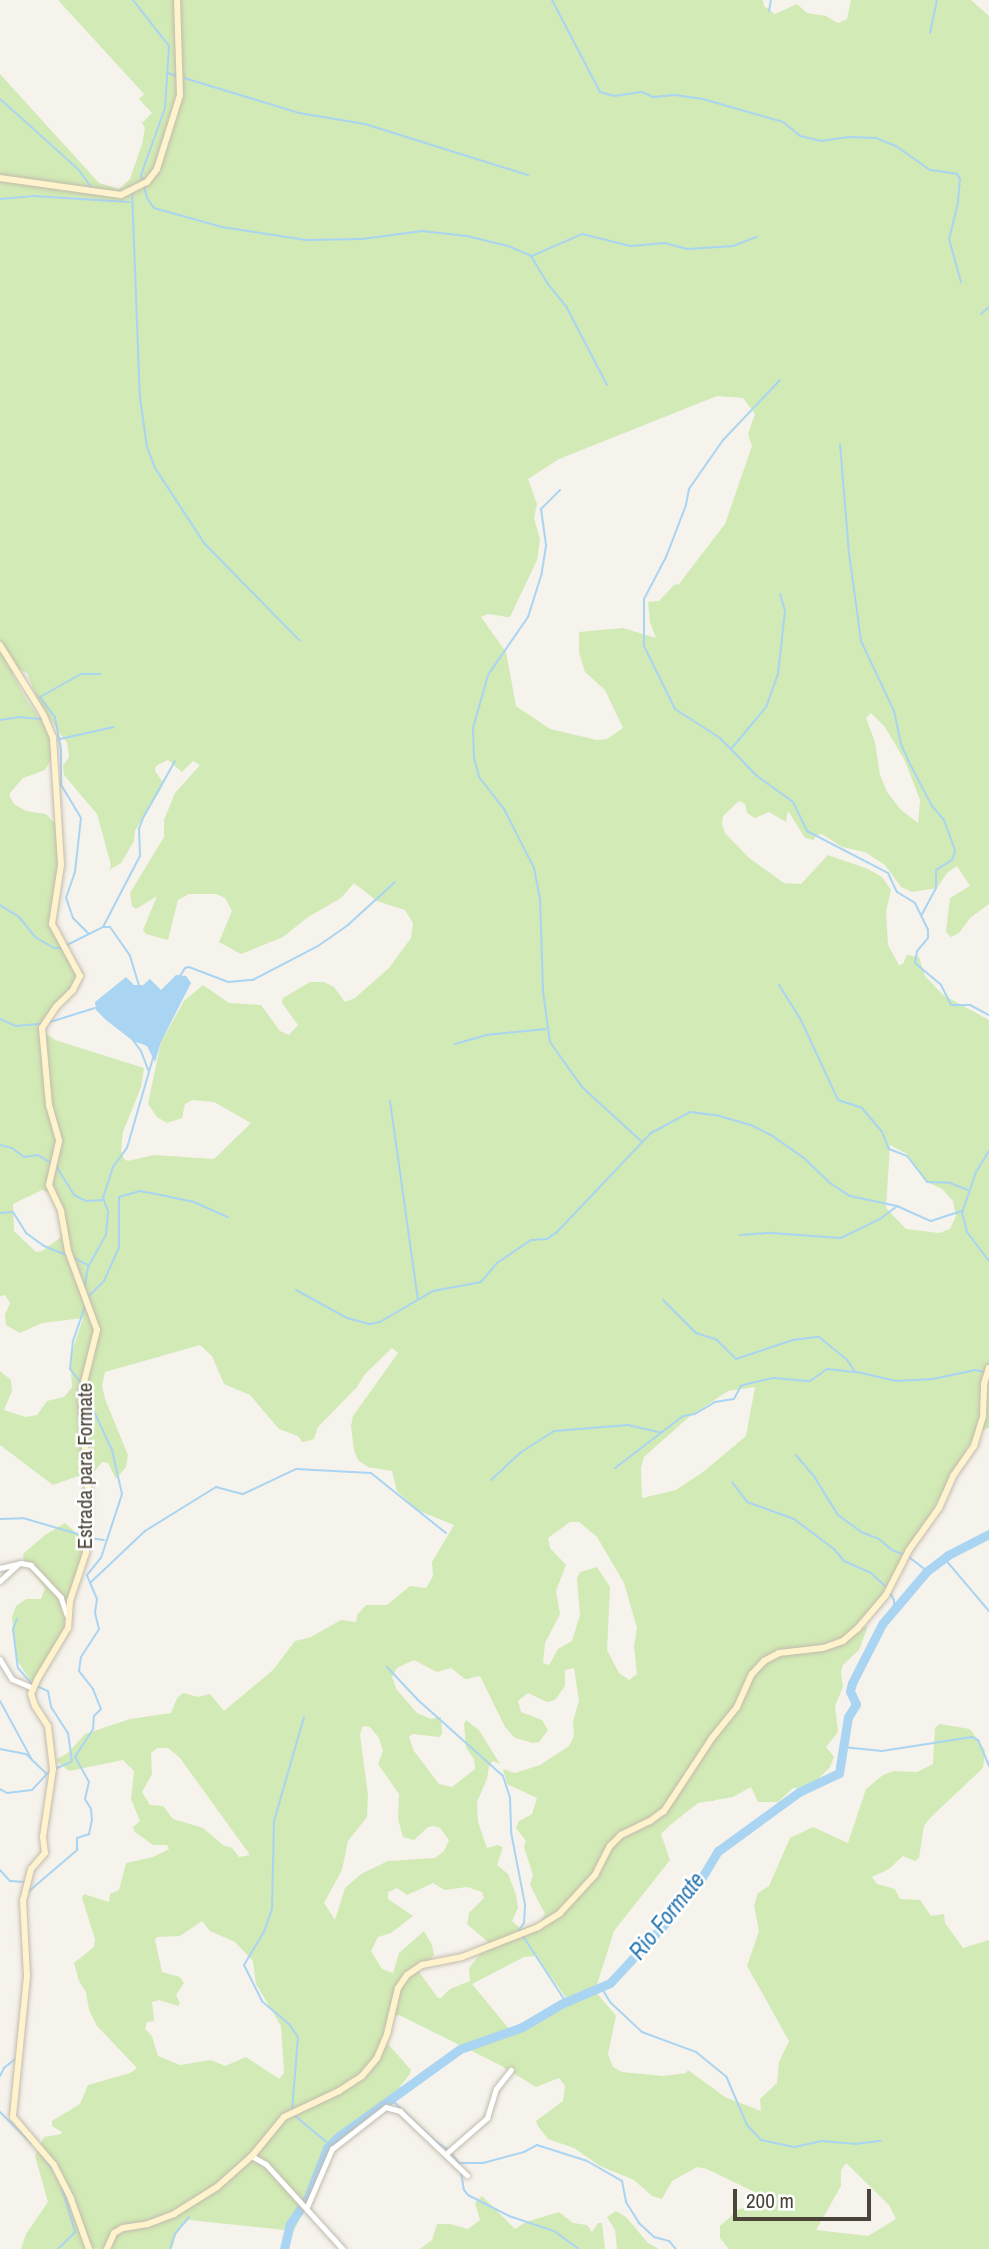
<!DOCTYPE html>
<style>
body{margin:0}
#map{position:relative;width:989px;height:2249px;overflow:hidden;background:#f6f3ec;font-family:"Archivo Narrow",sans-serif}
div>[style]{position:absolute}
.green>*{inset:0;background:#d2eab5}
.water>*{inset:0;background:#a9d4f2}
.stream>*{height:2px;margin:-1px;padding:0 1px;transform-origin:1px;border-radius:1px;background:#a9d4f2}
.river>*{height:9px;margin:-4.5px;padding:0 4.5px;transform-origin:4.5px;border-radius:4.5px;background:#a9d4f2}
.roads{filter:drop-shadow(0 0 2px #c2bbae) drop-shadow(0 0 2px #c2bbae)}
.street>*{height:4.5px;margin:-2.25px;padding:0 2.25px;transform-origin:2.25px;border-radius:2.25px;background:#fff}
.secondary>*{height:6px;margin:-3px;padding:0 3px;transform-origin:3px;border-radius:3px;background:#fff3cd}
span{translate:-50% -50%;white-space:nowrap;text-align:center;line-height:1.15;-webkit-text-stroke:5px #fff;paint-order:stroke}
.street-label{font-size:21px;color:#4b4439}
.water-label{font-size:23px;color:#2e7ab2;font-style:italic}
.scale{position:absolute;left:733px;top:2189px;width:138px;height:32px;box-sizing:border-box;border:4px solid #4b4439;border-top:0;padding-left:9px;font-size:21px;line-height:24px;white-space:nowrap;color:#4b4439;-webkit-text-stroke:5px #fff;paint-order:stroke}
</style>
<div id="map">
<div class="green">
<div style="clip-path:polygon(evenodd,58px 0,763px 0,764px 6px,775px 14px,797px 4px,807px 13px,826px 16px,838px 23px,847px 19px,851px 0,971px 0,989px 16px,989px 904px,970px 918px,959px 933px,951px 937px,946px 932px,950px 898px,970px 886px,957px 866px,947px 873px,937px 888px,912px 892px,901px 887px,885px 865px,865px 852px,842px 847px,822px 834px,816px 835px,814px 840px,805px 838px,788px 811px,786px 822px,769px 812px,755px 818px,747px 813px,745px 804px,739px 801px,723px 816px,722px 824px,725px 833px,749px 858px,784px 883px,801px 884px,828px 855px,868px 869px,882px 877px,891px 890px,886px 912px,888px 945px,899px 965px,903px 964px,907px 955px,919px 957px,925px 976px,943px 995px,989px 1020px,989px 1428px,977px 1431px,891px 1584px,862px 1628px,868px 1626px,859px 1650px,843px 1665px,841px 1672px,843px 1687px,835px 1706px,838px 1732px,826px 1747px,834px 1757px,830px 1767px,815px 1782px,805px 1788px,793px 1788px,778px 1802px,758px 1802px,751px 1787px,733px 1797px,698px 1803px,669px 1826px,661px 1834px,670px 1860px,614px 1931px,595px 1991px,616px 2016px,608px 2054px,613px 2067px,622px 2072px,663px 2076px,686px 2073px,688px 2070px,725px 2097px,761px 2111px,760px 2099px,777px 2083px,779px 2062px,789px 2041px,747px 1966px,759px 1931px,754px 1906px,758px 1893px,769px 1886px,790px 1838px,813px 1827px,848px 1843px,866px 1789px,883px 1775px,894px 1771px,917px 1772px,933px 1764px,935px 1728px,940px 1724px,970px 1729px,985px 1750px,983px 1768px,930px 1818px,924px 1826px,919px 1858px,915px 1861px,903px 1856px,889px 1869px,872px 1877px,877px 1884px,895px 1889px,900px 1899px,920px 1900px,931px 1916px,944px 1914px,945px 1923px,963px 1948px,989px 1940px,989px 2249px,729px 2249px,720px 2238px,720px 2226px,739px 2209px,771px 2204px,767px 2198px,707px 2169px,697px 2167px,672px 2181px,662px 2199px,652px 2196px,634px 2180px,600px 2166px,574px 2148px,548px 2139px,538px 2126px,536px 2121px,563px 2101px,565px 2086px,559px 2078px,536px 2087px,498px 2064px,399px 2015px,394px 2016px,388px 2044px,411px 2070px,410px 2074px,394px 2094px,394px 2104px,383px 2106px,330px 2153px,294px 2231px,189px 2220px,177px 2231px,172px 2249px,21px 2249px,26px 2234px,48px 2202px,35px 2156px,44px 2137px,61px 2134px,62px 2132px,52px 2126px,52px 2121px,80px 2104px,88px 2085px,130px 2073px,137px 2068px,97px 2026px,89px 2010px,86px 1992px,79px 1981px,74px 1963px,94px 1947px,95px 1939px,82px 1898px,84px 1894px,109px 1902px,110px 1894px,119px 1890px,126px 1863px,153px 1857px,169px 1849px,167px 1845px,153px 1845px,135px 1832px,133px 1827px,140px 1821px,131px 1799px,134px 1771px,123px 1760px,69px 1771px,56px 1760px,69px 1752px,85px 1734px,130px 1719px,171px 1713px,177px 1698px,183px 1693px,198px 1697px,210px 1694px,224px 1711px,273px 1670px,295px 1641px,311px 1637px,341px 1620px,356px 1622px,357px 1615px,366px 1605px,387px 1605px,410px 1586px,426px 1588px,433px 1576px,432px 1562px,454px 1525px,417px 1510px,397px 1491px,392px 1471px,368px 1467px,358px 1460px,354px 1450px,351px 1426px,353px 1416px,398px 1353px,392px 1348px,365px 1374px,357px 1387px,318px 1427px,314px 1439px,308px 1441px,302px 1442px,298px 1436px,279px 1429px,250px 1395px,224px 1384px,212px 1356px,200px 1345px,105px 1372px,102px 1386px,105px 1399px,128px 1455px,126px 1467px,116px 1479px,108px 1463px,102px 1462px,90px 1477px,84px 1474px,53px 1485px,0 1445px,0 1371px,11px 1380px,12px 1391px,4px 1410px,26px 1417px,37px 1415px,47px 1401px,64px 1397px,72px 1387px,70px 1358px,83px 1318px,42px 1323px,20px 1333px,6px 1325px,5px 1315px,10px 1303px,5px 1295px,0 1296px,0 74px,99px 183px,119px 189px,130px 179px,142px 144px,145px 128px,142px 123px,152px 113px,139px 99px,144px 94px,58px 0,717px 396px,743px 398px,755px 414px,748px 434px,752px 446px,725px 524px,679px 584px,674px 585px,659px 601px,648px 602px,650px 622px,656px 638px,623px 628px,579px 632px,579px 652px,585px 672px,605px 690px,623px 728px,607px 739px,597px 740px,550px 729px,516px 706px,506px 652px,481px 617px,488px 614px,510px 617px,537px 560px,540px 539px,534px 518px,537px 504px,528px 479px,559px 459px,717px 396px,58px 0,12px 667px,27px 673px,39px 703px,67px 743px,69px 757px,63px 766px,64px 775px,97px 814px,111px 865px,109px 870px,121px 863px,134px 841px,135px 831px,161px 789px,162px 781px,155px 771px,156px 766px,168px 760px,182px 772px,193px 761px,200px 765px,175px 793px,164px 820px,164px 837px,130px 893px,132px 906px,136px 909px,157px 896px,143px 930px,146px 934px,168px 940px,178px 900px,189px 894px,216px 894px,225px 898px,232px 911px,219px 942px,241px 954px,283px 937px,308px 917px,341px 898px,354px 883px,377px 901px,405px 910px,413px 923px,411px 938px,389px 968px,355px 998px,345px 1002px,334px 987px,324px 982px,310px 982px,283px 998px,282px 1003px,298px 1025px,289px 1035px,280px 1031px,261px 1005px,229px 1003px,203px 985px,184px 1001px,161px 1042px,148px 1104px,157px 1117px,167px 1123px,182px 1118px,185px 1104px,192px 1100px,214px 1102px,251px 1123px,214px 1159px,154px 1155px,128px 1161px,124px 1159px,121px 1151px,123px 1132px,141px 1087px,144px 1068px,55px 1040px,44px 1032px,48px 1020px,84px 973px,71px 959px,52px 918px,63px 871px,58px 827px,46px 814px,26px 811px,14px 804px,10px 797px,10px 793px,23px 778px,45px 770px,54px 753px,47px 729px,26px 699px,13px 675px,12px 667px,58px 0,871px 713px,885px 727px,905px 761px,920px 800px,918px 823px,901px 810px,887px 792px,880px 775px,875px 742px,866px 718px,871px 713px,58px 0,890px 1145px,907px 1154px,925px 1181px,942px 1189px,953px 1201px,956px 1216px,950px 1229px,939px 1233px,906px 1229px,886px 1208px,890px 1145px,58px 0,42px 1190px,49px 1193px,61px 1219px,61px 1237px,42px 1251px,36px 1252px,14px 1231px,13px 1204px,42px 1190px,58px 0,755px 1387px,746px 1436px,703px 1472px,676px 1490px,642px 1498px,641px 1468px,644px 1457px,689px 1417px,728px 1391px,755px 1387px,58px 0,570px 1522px,579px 1522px,597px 1537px,624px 1583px,637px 1628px,634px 1646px,637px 1674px,629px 1680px,619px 1673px,607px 1650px,610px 1587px,597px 1567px,580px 1572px,577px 1578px,580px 1615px,572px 1641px,558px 1649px,549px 1665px,543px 1663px,545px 1643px,560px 1614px,556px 1591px,566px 1565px,550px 1548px,548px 1538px,570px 1522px,58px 0,414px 1660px,437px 1672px,451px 1668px,465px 1679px,480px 1676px,505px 1727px,515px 1738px,533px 1743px,539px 1742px,548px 1730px,542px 1720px,521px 1712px,518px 1701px,528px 1693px,547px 1702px,555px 1700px,565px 1686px,565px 1670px,574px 1668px,579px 1701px,573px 1721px,574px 1736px,569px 1746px,540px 1765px,515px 1773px,503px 1769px,507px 1784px,537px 1798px,532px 1814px,519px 1821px,516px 1828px,526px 1841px,524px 1847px,533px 1875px,530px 1885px,545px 1914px,539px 1923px,521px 1929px,512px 1921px,518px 1908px,516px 1895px,508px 1874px,497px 1865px,503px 1847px,497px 1845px,487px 1848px,478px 1822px,477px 1802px,487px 1779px,489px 1766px,493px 1761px,500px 1764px,479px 1730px,466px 1720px,464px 1724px,466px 1748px,474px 1759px,475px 1769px,452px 1787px,439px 1784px,414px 1751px,409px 1737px,413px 1734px,439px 1737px,442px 1734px,441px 1717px,431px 1719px,417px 1713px,397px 1690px,392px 1677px,397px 1668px,414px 1660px,58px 0,363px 1726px,370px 1727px,379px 1738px,383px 1751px,378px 1764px,399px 1794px,398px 1819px,403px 1837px,414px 1840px,428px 1827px,434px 1826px,440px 1828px,449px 1840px,444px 1851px,435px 1858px,388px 1861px,361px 1874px,345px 1888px,335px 1920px,324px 1903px,342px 1870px,348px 1841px,367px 1817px,368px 1795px,360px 1735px,363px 1726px,58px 0,157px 1748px,168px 1748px,180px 1758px,250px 1855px,239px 1857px,232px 1848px,223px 1845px,203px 1828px,173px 1819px,163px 1806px,150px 1805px,142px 1792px,152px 1774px,151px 1753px,157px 1748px,58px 0,433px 1883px,445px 1890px,467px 1887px,482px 1892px,484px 1898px,469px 1913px,467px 1924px,489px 1943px,469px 1968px,470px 1981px,450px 1989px,441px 1998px,438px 1998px,419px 1972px,434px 1955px,432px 1945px,424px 1931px,399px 1953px,393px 1973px,382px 1969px,371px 1951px,378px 1937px,391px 1933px,413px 1916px,388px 1899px,388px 1892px,397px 1888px,407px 1895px,433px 1883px,58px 0,202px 1921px,210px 1931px,235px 1942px,253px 1961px,256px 1984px,281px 2026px,284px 2073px,279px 2079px,246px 2057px,225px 2066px,211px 2060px,180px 2065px,158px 2056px,152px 2036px,145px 2029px,147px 2022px,154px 2021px,152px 2002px,159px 2000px,178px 2006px,180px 2003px,176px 1995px,184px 1983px,180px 1977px,162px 1972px,155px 1940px,157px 1937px,180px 1936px,202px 1921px,58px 0,536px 1956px,567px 1999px,510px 2030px,472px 1984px,524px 1957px,536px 1956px,58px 0,846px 2163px,889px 2205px,896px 2219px,868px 2236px,816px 2230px,841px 2186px,841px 2170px,846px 2163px)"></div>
<div style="clip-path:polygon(65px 1523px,83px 1539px,88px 1558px,73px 1593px,69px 1634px,33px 1684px,16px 1659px,12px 1617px,16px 1606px,26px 1599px,41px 1599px,45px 1588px,24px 1562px,23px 1554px,45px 1535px)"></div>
<div style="clip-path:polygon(482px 2196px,515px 2229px,526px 2222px,559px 2212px,573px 2223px,587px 2225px,592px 2232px,598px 2223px,602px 2223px,605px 2249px,420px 2249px,432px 2240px,437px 2224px,450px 2224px,468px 2229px,480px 2220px,475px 2203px)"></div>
<div style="clip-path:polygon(616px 2211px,626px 2217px,648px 2243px,659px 2249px,617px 2249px,615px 2230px,607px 2217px)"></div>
</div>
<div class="water">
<div style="clip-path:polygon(176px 975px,186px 976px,191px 983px,161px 1042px,155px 1062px,147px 1046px,133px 1041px,106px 1020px,96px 1010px,95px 1002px,126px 977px,134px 985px,143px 985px,150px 979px,161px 990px)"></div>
</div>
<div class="stream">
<div style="left:133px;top:0;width:58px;rotate:52deg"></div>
<div style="left:169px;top:46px;width:62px;rotate:93.7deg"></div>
<div style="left:165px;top:108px;width:71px;rotate:109.7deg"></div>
<div style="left:141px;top:175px;width:24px;rotate:75deg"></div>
<div style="left:147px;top:198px;width:12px;rotate:55deg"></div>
<div style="left:154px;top:208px;width:71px;rotate:15.6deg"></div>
<div style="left:222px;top:227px;width:85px;rotate:8.8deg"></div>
<div style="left:306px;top:240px;width:56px;rotate:-1deg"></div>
<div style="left:362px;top:239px;width:61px;rotate:-7.6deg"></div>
<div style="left:422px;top:231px;width:45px;rotate:6.3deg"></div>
<div style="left:467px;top:236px;width:42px;rotate:13.7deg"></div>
<div style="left:508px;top:246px;width:25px;rotate:23deg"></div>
<div style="left:531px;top:256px;width:33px;rotate:59deg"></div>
<div style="left:548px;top:284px;width:28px;rotate:51deg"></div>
<div style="left:566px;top:306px;width:89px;rotate:62.6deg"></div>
<div style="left:552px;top:0;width:104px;rotate:62.4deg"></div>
<div style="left:600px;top:92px;width:15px;rotate:16deg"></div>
<div style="left:614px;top:96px;width:28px;rotate:-8deg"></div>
<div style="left:642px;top:92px;width:12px;rotate:24deg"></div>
<div style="left:653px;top:97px;width:22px;rotate:-5deg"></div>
<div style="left:675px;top:95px;width:28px;rotate:8deg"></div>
<div style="left:703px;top:99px;width:83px;rotate:16deg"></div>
<div style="left:783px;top:122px;width:22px;rotate:39deg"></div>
<div style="left:800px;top:136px;width:22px;rotate:13deg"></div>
<div style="left:821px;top:141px;width:28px;rotate:-8deg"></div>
<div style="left:849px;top:137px;width:27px;rotate:2deg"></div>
<div style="left:876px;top:138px;width:22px;rotate:22deg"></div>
<div style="left:896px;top:146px;width:42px;rotate:35.2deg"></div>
<div style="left:930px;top:170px;width:27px;rotate:8deg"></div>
<div style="left:957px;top:174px;width:6px;rotate:59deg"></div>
<div style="left:960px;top:179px;width:24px;rotate:95deg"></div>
<div style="left:958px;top:203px;width:37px;rotate:104deg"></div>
<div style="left:949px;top:239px;width:45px;rotate:74.4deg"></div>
<div style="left:769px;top:11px;width:11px;rotate:-80deg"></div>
<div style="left:930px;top:33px;width:34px;rotate:-78deg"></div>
<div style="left:168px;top:73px;width:9px;rotate:21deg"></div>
<div style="left:184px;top:78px;width:120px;rotate:16.9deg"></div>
<div style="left:299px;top:113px;width:67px;rotate:9.5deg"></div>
<div style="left:365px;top:124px;width:171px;rotate:17.4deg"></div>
<div style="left:0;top:99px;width:105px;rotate:41.9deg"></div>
<div style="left:78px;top:169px;width:26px;rotate:54deg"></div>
<div style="left:132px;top:192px;width:206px;rotate:87.8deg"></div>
<div style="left:140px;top:398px;width:49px;rotate:81.9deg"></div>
<div style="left:147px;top:447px;width:22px;rotate:69deg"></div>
<div style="left:155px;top:468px;width:90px;rotate:56.8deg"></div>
<div style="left:204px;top:543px;width:137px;rotate:45.6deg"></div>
<div style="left:0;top:199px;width:33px;rotate:-5deg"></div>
<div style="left:33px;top:196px;width:96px;rotate:3.6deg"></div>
<div style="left:532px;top:256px;width:55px;rotate:-23.7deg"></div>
<div style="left:582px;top:234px;width:50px;rotate:13.8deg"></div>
<div style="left:631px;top:246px;width:34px;rotate:-5deg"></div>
<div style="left:665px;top:243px;width:24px;rotate:15deg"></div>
<div style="left:688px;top:249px;width:45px;rotate:-3.8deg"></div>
<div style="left:733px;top:246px;width:26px;rotate:-21deg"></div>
<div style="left:981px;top:314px;width:11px;rotate:-41deg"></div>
<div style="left:780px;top:380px;width:83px;rotate:133.5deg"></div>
<div style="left:723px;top:440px;width:60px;rotate:124.8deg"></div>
<div style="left:689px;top:489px;width:16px;rotate:101deg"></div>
<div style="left:686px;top:505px;width:56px;rotate:111deg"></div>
<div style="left:666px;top:557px;width:47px;rotate:117.6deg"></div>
<div style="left:644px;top:599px;width:47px;rotate:90deg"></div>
<div style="left:644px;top:646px;width:70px;rotate:63.8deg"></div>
<div style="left:675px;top:709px;width:54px;rotate:32.8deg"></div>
<div style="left:720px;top:738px;width:53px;rotate:45.8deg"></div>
<div style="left:757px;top:776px;width:44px;rotate:35.8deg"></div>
<div style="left:793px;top:802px;width:32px;rotate:64deg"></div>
<div style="left:807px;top:831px;width:91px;rotate:27.4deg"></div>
<div style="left:888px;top:873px;width:21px;rotate:65deg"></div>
<div style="left:897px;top:892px;width:21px;rotate:31deg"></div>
<div style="left:915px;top:903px;width:30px;rotate:64deg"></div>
<div style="left:928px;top:930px;width:8px;rotate:90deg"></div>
<div style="left:928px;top:938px;width:17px;rotate:130deg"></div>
<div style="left:917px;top:951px;width:12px;rotate:99deg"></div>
<div style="left:915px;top:963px;width:34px;rotate:40deg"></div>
<div style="left:941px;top:985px;width:22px;rotate:63deg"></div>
<div style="left:951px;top:1005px;width:19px"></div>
<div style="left:970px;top:1005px;width:21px;rotate:28deg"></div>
<div style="left:840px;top:444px;width:109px;rotate:85.3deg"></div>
<div style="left:849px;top:553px;width:89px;rotate:82.2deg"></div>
<div style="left:861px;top:641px;width:77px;rotate:64.8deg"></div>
<div style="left:894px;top:711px;width:34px;rotate:78deg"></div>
<div style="left:901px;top:744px;width:24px;rotate:66deg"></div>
<div style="left:911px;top:766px;width:45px;rotate:62.3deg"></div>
<div style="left:932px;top:806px;width:18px;rotate:49deg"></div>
<div style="left:944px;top:820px;width:33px;rotate:70deg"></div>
<div style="left:955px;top:851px;width:9px;rotate:108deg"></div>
<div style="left:952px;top:860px;width:19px;rotate:148deg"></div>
<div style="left:936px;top:870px;width:18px;rotate:90deg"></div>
<div style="left:936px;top:888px;width:30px;rotate:118deg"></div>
<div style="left:560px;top:490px;width:27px;rotate:135deg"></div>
<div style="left:541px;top:509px;width:37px;rotate:82deg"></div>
<div style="left:546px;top:546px;width:30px;rotate:99deg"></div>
<div style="left:541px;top:576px;width:43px;rotate:107.6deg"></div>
<div style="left:528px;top:617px;width:70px;rotate:124.6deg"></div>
<div style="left:488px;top:675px;width:55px;rotate:105.8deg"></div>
<div style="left:473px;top:728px;width:30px;rotate:88deg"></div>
<div style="left:474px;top:758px;width:20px;rotate:75deg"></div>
<div style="left:479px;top:777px;width:41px;rotate:52deg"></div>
<div style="left:504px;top:809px;width:66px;rotate:63deg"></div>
<div style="left:534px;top:868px;width:32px;rotate:79deg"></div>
<div style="left:540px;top:899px;width:92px;rotate:88.1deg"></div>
<div style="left:543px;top:991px;width:51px;rotate:82.2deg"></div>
<div style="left:550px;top:1042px;width:55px;rotate:54.6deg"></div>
<div style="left:582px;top:1087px;width:80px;rotate:42.5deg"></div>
<div style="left:0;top:720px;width:18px;rotate:-9deg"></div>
<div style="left:18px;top:717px;width:25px;rotate:5deg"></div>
<div style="left:60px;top:739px;width:55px;rotate:-12.5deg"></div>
<div style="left:732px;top:748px;width:53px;rotate:-50.3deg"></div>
<div style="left:766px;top:707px;width:35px;rotate:-70deg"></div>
<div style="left:778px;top:674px;width:63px;rotate:-83.7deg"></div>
<div style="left:785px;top:611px;width:18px;rotate:-106deg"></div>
<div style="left:0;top:905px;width:22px;rotate:32deg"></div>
<div style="left:19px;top:917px;width:26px;rotate:51deg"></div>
<div style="left:35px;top:937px;width:22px;rotate:30deg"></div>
<div style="left:54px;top:948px;width:8px"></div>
<div style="left:103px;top:927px;width:7px"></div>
<div style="left:110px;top:927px;width:35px;rotate:55deg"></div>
<div style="left:130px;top:956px;width:30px;rotate:73deg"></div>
<div style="left:89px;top:934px;width:23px;rotate:-135deg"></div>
<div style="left:73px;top:918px;width:21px;rotate:-109deg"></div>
<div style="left:66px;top:898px;width:28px;rotate:-71deg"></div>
<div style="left:75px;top:872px;width:54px;rotate:-83.7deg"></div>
<div style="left:81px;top:818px;width:39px;rotate:-121deg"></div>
<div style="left:61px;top:785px;width:36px;rotate:-90deg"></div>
<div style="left:61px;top:749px;width:33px;rotate:-101deg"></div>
<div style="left:55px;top:717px;width:25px;rotate:-127deg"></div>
<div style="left:40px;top:697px;width:47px;rotate:-29.3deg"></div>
<div style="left:81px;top:674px;width:19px"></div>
<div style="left:67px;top:945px;width:40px;rotate:-26.6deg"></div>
<div style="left:103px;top:927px;width:80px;rotate:-62.5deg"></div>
<div style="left:140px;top:856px;width:27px;rotate:-92deg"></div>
<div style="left:139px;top:829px;width:12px;rotate:-70deg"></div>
<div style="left:143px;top:818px;width:65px;rotate:-60.7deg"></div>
<div style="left:180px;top:976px;width:9px;rotate:-58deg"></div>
<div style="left:185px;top:968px;width:4px;rotate:-14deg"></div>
<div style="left:189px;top:967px;width:42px;rotate:21deg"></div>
<div style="left:228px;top:982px;width:25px;rotate:-5deg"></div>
<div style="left:253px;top:980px;width:73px;rotate:-27.6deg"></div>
<div style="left:318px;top:946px;width:38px;rotate:-35deg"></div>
<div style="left:349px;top:924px;width:62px;rotate:-42.4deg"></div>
<div style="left:779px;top:985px;width:39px;rotate:58deg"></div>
<div style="left:800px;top:1018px;width:90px;rotate:65.1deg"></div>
<div style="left:838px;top:1100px;width:25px;rotate:18deg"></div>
<div style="left:862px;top:1108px;width:31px;rotate:50deg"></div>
<div style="left:882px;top:1132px;width:18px;rotate:68deg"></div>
<div style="left:889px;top:1149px;width:19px;rotate:21deg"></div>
<div style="left:907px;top:1156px;width:33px;rotate:52deg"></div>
<div style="left:927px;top:1182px;width:23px;rotate:2deg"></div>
<div style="left:950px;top:1183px;width:19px;rotate:21deg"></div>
<div style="left:0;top:1019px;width:17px;rotate:24deg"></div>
<div style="left:16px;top:1026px;width:25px;rotate:-5deg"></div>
<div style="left:50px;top:1022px;width:47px;rotate:-17.3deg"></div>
<div style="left:133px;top:1040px;width:14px;rotate:54deg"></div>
<div style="left:141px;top:1051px;width:22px;rotate:69deg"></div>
<div style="left:455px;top:1044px;width:32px;rotate:-16deg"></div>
<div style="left:486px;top:1035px;width:60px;rotate:-5.7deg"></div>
<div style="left:390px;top:1101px;width:200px;rotate:82deg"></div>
<div style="left:0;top:1145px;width:12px;rotate:14deg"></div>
<div style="left:12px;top:1148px;width:15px;rotate:37deg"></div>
<div style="left:24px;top:1157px;width:14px;rotate:-8deg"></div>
<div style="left:38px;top:1155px;width:15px;rotate:32deg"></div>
<div style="left:989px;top:1151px;width:25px;rotate:122deg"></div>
<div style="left:976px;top:1172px;width:43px;rotate:108.9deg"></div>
<div style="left:962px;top:1213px;width:20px;rotate:75deg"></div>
<div style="left:967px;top:1232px;width:36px;rotate:53deg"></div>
<div style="left:56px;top:1166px;width:34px;rotate:58deg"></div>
<div style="left:74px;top:1195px;width:13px;rotate:27deg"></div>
<div style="left:86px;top:1201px;width:16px;rotate:-4deg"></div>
<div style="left:0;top:1213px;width:13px;rotate:-4deg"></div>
<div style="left:13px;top:1212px;width:25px;rotate:58deg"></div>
<div style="left:26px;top:1233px;width:22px;rotate:36deg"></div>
<div style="left:44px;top:1246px;width:24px;rotate:22deg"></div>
<div style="left:740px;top:1235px;width:31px;rotate:-4deg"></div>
<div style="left:771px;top:1233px;width:70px;rotate:4.1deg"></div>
<div style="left:841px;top:1238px;width:43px;rotate:-26deg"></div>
<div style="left:880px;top:1219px;width:20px;rotate:-37deg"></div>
<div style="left:71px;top:1256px;width:18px;rotate:29deg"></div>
<div style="left:84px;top:1290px;width:23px;rotate:-80deg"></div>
<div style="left:88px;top:1267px;width:37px;rotate:-61deg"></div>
<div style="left:106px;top:1235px;width:24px;rotate:-85deg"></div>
<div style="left:108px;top:1211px;width:14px;rotate:-111deg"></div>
<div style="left:103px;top:1198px;width:33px;rotate:-72deg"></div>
<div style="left:113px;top:1167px;width:24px;rotate:-54deg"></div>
<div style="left:127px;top:1148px;width:94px;rotate:-73.9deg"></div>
<div style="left:296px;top:1290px;width:58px;rotate:28.8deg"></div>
<div style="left:347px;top:1318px;width:24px;rotate:15deg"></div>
<div style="left:370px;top:1324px;width:10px;rotate:-11deg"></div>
<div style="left:380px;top:1322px;width:61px;rotate:-30.3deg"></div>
<div style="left:433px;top:1291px;width:49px;rotate:-10.6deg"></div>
<div style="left:481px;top:1282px;width:25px;rotate:-50deg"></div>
<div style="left:497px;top:1263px;width:41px;rotate:-34.1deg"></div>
<div style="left:531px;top:1240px;width:16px;rotate:-4deg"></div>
<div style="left:547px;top:1239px;width:12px;rotate:-35deg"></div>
<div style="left:557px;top:1232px;width:137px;rotate:-46.5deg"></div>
<div style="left:651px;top:1133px;width:44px;rotate:-28.3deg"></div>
<div style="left:690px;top:1112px;width:26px;rotate:7deg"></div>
<div style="left:716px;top:1115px;width:36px;rotate:16deg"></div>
<div style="left:751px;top:1125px;width:22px;rotate:27deg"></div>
<div style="left:771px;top:1135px;width:39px;rotate:35deg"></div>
<div style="left:803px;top:1157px;width:37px;rotate:44deg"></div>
<div style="left:830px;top:1183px;width:24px;rotate:33deg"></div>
<div style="left:850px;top:1196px;width:48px;rotate:12deg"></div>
<div style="left:897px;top:1206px;width:37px;rotate:24deg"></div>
<div style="left:931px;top:1221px;width:33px;rotate:-18deg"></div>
<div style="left:89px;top:1296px;width:21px;rotate:-45deg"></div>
<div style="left:104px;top:1281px;width:36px;rotate:-66deg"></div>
<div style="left:119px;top:1248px;width:51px;rotate:-90deg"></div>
<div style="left:119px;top:1197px;width:22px;rotate:-16deg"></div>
<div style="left:140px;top:1191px;width:21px;rotate:11deg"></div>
<div style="left:161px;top:1195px;width:34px;rotate:12deg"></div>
<div style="left:194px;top:1202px;width:37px;rotate:24deg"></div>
<div style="left:663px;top:1300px;width:47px;rotate:45deg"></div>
<div style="left:696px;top:1333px;width:22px;rotate:18deg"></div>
<div style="left:717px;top:1340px;width:27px;rotate:45deg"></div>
<div style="left:736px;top:1359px;width:60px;rotate:-18.4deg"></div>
<div style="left:793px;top:1340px;width:26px;rotate:-7deg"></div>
<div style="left:819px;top:1337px;width:36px;rotate:39deg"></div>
<div style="left:847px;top:1360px;width:14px;rotate:56deg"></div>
<div style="left:81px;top:1383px;width:18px;rotate:-128deg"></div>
<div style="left:70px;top:1369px;width:28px;rotate:-84deg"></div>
<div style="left:73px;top:1341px;width:37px;rotate:-71deg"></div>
<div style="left:796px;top:1455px;width:30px;rotate:50deg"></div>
<div style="left:815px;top:1478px;width:44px;rotate:58.1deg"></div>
<div style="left:838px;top:1515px;width:29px;rotate:36deg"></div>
<div style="left:861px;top:1532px;width:19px;rotate:21deg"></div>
<div style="left:879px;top:1539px;width:17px;rotate:40deg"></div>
<div style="left:892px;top:1550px;width:18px;rotate:22deg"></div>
<div style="left:909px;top:1557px;width:23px;rotate:38deg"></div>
<div style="left:615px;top:1468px;width:86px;rotate:-37.4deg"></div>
<div style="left:683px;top:1416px;width:12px;rotate:-9deg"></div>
<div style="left:695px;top:1414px;width:23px;rotate:-31deg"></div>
<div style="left:715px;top:1402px;width:19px;rotate:-9deg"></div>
<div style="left:734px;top:1399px;width:15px;rotate:-62deg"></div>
<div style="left:741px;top:1386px;width:6px;rotate:-18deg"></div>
<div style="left:747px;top:1384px;width:28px;rotate:-13deg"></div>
<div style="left:774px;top:1378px;width:36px;rotate:5deg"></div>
<div style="left:810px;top:1381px;width:21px;rotate:-35deg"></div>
<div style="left:827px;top:1369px;width:30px;rotate:6deg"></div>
<div style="left:857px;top:1372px;width:39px;rotate:13deg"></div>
<div style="left:895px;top:1381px;width:38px;rotate:-3deg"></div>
<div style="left:933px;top:1379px;width:43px;rotate:-12.1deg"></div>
<div style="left:975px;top:1370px;width:10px;rotate:11deg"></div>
<div style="left:491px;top:1480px;width:40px;rotate:-43deg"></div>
<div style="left:520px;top:1453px;width:40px;rotate:-32.9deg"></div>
<div style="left:554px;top:1431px;width:74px;rotate:-4.6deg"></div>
<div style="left:628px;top:1425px;width:35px;rotate:13deg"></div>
<div style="left:732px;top:1482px;width:25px;rotate:53deg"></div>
<div style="left:747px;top:1502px;width:50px;rotate:19.9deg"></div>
<div style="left:794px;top:1519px;width:50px;rotate:36.9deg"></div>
<div style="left:834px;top:1549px;width:16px;rotate:50deg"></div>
<div style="left:844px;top:1561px;width:30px;rotate:24deg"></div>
<div style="left:871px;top:1573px;width:21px;rotate:43deg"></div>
<div style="left:0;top:1519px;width:23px;rotate:-2deg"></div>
<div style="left:23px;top:1518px;width:64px;rotate:16.4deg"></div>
<div style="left:89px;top:1538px;width:15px;rotate:8deg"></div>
<div style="left:944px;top:1558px;width:70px;rotate:49.7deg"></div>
<div style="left:90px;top:1583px;width:76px;rotate:-43.4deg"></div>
<div style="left:145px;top:1531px;width:84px;rotate:-31.8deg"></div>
<div style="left:216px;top:1487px;width:28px;rotate:15deg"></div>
<div style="left:243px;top:1494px;width:59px;rotate:-25.3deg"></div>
<div style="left:296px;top:1469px;width:75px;rotate:3.1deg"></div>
<div style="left:371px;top:1473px;width:96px;rotate:38.7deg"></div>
<div style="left:889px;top:1591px;width:10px;rotate:61deg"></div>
<div style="left:894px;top:1600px;width:12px;rotate:90deg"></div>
<div style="left:17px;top:1619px;width:11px;rotate:112deg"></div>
<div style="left:13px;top:1629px;width:39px;rotate:83deg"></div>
<div style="left:18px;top:1668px;width:21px;rotate:49deg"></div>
<div style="left:32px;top:1684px;width:17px;rotate:24deg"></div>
<div style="left:48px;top:1691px;width:16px;rotate:79deg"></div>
<div style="left:51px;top:1707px;width:31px;rotate:57deg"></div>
<div style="left:68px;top:1733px;width:28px;rotate:82deg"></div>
<div style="left:387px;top:1667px;width:45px;rotate:46.8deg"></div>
<div style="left:418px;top:1700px;width:114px;rotate:41.8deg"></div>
<div style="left:503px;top:1776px;width:23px;rotate:72deg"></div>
<div style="left:510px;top:1798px;width:34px;rotate:88deg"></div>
<div style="left:511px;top:1832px;width:74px;rotate:79.1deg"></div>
<div style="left:525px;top:1905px;width:18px;rotate:93deg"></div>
<div style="left:524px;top:1923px;width:9px;rotate:126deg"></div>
<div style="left:519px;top:1930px;width:86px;rotate:56.9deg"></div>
<div style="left:0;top:1701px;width:67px;rotate:61.5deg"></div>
<div style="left:843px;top:1747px;width:39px;rotate:6deg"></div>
<div style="left:882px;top:1751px;width:91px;rotate:-8.8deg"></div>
<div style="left:972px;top:1737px;width:7px;rotate:27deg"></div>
<div style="left:978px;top:1740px;width:28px;rotate:67deg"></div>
<div style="left:0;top:1749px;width:26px;rotate:11deg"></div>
<div style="left:26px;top:1754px;width:28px;rotate:44deg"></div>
<div style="left:57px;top:1768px;width:15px;rotate:-23deg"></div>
<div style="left:0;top:1789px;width:8px;rotate:30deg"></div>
<div style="left:7px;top:1793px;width:25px;rotate:-7deg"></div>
<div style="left:32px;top:1790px;width:25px;rotate:-47deg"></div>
<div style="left:0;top:1870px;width:15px;rotate:48deg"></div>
<div style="left:10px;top:1881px;width:15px;rotate:4deg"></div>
<div style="left:28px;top:1892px;width:65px;rotate:-40.6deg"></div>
<div style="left:77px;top:1850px;width:12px;rotate:-90deg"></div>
<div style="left:77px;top:1838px;width:13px;rotate:-18deg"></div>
<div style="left:89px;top:1834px;width:14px;rotate:-78deg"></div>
<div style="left:92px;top:1820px;width:11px;rotate:-95deg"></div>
<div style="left:91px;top:1809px;width:12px;rotate:-121deg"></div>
<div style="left:85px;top:1799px;width:17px;rotate:-77deg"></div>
<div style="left:89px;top:1782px;width:29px;rotate:-119deg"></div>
<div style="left:75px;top:1757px;width:33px;rotate:-57deg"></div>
<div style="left:93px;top:1729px;width:13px;rotate:-86deg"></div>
<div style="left:94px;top:1716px;width:10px;rotate:-45deg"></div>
<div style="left:101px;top:1709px;width:22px;rotate:-112deg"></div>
<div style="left:93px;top:1689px;width:23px;rotate:-128deg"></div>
<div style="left:79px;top:1671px;width:14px;rotate:-82deg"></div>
<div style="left:81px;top:1657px;width:33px;rotate:-57deg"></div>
<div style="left:99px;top:1629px;width:16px;rotate:-104deg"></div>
<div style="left:95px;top:1613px;width:14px;rotate:-82deg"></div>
<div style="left:97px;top:1599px;width:26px;rotate:-113deg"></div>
<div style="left:87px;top:1575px;width:22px;rotate:-51deg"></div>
<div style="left:101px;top:1558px;width:67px;rotate:-71.8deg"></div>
<div style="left:122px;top:1494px;width:45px;rotate:-102.8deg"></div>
<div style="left:112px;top:1450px;width:54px;rotate:-115.1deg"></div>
<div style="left:89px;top:1401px;width:16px;rotate:-97deg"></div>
<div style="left:601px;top:1987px;width:17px;rotate:59deg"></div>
<div style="left:610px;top:2002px;width:44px;rotate:43.2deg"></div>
<div style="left:642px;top:2032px;width:58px;rotate:20.3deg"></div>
<div style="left:696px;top:2052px;width:38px;rotate:39deg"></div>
<div style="left:726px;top:2076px;width:53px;rotate:66.8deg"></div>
<div style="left:747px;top:2125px;width:21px;rotate:47deg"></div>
<div style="left:761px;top:2140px;width:35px;rotate:12deg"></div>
<div style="left:795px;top:2147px;width:28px;rotate:-13deg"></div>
<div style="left:822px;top:2141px;width:33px;rotate:5deg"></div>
<div style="left:855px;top:2144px;width:26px;rotate:-7deg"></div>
<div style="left:0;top:2076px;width:9px;rotate:-63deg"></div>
<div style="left:4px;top:2068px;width:14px;rotate:-39deg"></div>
<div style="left:391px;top:2099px;width:61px;rotate:43.7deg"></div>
<div style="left:435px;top:2141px;width:18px;rotate:34deg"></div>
<div style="left:450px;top:2151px;width:15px;rotate:53deg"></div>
<div style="left:292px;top:2110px;width:73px;rotate:-85.3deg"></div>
<div style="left:298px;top:2037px;width:16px;rotate:-125deg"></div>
<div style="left:289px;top:2024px;width:35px;rotate:-140deg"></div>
<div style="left:262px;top:2001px;width:40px;rotate:-116.6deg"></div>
<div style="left:244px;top:1965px;width:39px;rotate:-59deg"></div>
<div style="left:264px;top:1932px;width:24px;rotate:-71deg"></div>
<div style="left:272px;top:1909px;width:88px;rotate:-88.7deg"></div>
<div style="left:274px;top:1821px;width:108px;rotate:-73.9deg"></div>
<div style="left:0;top:2112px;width:44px;rotate:45deg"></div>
<div style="left:294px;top:2115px;width:47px;rotate:39.8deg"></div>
<div style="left:46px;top:2161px;width:11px;rotate:52deg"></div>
<div style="left:459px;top:2163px;width:24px"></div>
<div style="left:483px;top:2163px;width:42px;rotate:-15deg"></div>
<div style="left:524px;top:2152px;width:15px;rotate:-28deg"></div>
<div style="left:537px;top:2145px;width:52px;rotate:17.7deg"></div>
<div style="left:587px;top:2161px;width:40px;rotate:29.7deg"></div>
<div style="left:622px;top:2181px;width:21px;rotate:79deg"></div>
<div style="left:626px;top:2202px;width:25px;rotate:58deg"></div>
<div style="left:639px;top:2223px;width:21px;rotate:43deg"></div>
<div style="left:654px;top:2237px;width:16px;rotate:15deg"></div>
<div style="left:669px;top:2241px;width:11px;rotate:49deg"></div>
<div style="left:461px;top:2172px;width:18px;rotate:81deg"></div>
<div style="left:464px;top:2190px;width:6px;rotate:51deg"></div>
<div style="left:468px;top:2195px;width:46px;rotate:27.1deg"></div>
<div style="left:509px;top:2216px;width:47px;rotate:18.4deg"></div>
<div style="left:554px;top:2231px;width:31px;rotate:36deg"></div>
<div style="left:58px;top:2249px;width:24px;rotate:-45deg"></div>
<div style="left:75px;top:2232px;width:46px;rotate:-106.5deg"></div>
<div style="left:170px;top:2249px;width:16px;rotate:-72deg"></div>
<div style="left:175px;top:2234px;width:22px;rotate:-51deg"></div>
</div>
<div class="river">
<div style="left:284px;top:2249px;width:26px;rotate:-77deg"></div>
<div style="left:290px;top:2224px;width:32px;rotate:-56deg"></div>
<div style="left:308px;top:2197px;width:53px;rotate:-68.8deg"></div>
<div style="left:327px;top:2148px;width:16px;rotate:-45deg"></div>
<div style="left:338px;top:2137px;width:150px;rotate:-35.8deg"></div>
<div style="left:460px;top:2049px;width:66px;rotate:-19.5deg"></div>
<div style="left:522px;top:2027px;width:45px;rotate:-30.5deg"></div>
<div style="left:561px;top:2004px;width:53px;rotate:-23.2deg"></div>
<div style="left:610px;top:1983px;width:93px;rotate:-47.2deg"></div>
<div style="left:673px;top:1915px;width:46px;rotate:-52.1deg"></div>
<div style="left:701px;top:1879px;width:33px;rotate:-59deg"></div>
<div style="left:718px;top:1851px;width:100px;rotate:-36.1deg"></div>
<div style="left:799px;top:1792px;width:44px;rotate:-25.4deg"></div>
<div style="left:839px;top:1773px;width:57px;rotate:-80.9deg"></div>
<div style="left:848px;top:1717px;width:15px;rotate:-58deg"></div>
<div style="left:856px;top:1704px;width:14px;rotate:-115deg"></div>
<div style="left:850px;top:1691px;width:8px;rotate:-76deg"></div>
<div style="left:852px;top:1683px;width:66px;rotate:-63deg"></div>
<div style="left:882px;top:1624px;width:70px;rotate:-49.7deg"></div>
<div style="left:927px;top:1571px;width:26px;rotate:-37deg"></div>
<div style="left:948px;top:1555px;width:46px;rotate:-27.1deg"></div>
</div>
<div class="roads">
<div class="street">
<div style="left:0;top:1568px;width:22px;rotate:-13deg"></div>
<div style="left:21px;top:1563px;width:10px;rotate:11deg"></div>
<div style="left:31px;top:1565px;width:44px;rotate:46.8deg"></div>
<div style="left:61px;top:1597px;width:18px;rotate:71deg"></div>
<div style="left:0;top:1581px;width:23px;rotate:-43deg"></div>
<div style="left:0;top:1659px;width:23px;rotate:59deg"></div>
<div style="left:12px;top:1679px;width:23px;rotate:23deg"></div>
<div style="left:446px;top:2154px;width:55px;rotate:-41.3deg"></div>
<div style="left:487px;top:2118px;width:30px;rotate:-73deg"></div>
<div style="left:496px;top:2089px;width:24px;rotate:-52deg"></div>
<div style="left:252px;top:2156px;width:16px;rotate:30deg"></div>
<div style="left:266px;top:2164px;width:115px;rotate:47.8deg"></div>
<div style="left:307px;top:2207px;width:63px;rotate:-66.7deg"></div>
<div style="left:332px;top:2149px;width:68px;rotate:-37.9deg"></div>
<div style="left:386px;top:2107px;width:15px;rotate:16deg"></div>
<div style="left:400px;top:2111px;width:93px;rotate:43.7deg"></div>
</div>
<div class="secondary">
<div style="left:0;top:178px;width:122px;rotate:8deg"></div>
<div style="left:121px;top:195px;width:29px;rotate:-27deg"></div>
<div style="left:147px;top:182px;width:16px;rotate:-52deg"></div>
<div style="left:157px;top:169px;width:77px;rotate:-72.7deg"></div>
<div style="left:180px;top:95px;width:95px;rotate:-91.8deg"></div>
<div style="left:0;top:645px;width:81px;rotate:58.1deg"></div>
<div style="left:43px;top:714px;width:25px;rotate:67deg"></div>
<div style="left:53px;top:737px;width:128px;rotate:86.4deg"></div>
<div style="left:61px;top:865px;width:60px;rotate:98.7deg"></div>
<div style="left:52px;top:924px;width:59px;rotate:61.7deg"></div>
<div style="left:80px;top:976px;width:16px;rotate:117deg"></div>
<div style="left:73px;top:990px;width:24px;rotate:135deg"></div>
<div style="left:56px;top:1007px;width:25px;rotate:124deg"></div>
<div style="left:42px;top:1028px;width:77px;rotate:84.8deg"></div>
<div style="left:49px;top:1105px;width:37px;rotate:74deg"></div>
<div style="left:59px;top:1141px;width:45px;rotate:102.8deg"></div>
<div style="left:49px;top:1185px;width:29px;rotate:65deg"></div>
<div style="left:61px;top:1211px;width:41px;rotate:80.1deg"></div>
<div style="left:68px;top:1251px;width:84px;rotate:69.8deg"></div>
<div style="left:97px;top:1330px;width:66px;rotate:104deg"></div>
<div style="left:81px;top:1394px;width:96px;rotate:85.8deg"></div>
<div style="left:88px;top:1490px;width:63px;rotate:91.8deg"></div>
<div style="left:86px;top:1553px;width:51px;rotate:108.4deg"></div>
<div style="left:70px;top:1601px;width:27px;rotate:94deg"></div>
<div style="left:68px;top:1628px;width:58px;rotate:121deg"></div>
<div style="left:38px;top:1678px;width:17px;rotate:114deg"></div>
<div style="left:31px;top:1694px;width:13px;rotate:72deg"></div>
<div style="left:35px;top:1706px;width:24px;rotate:57deg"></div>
<div style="left:48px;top:1726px;width:43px;rotate:83.4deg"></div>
<div style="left:53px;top:1769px;width:69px;rotate:98.4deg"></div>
<div style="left:43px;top:1837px;width:16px;rotate:83deg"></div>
<div style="left:45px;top:1853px;width:21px;rotate:131deg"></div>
<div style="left:31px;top:1869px;width:32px;rotate:104deg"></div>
<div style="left:23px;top:1900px;width:76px;rotate:87deg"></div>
<div style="left:27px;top:1976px;width:142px;rotate:95.7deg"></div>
<div style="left:13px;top:2117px;width:63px;rotate:49.5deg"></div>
<div style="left:54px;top:2165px;width:38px;rotate:63deg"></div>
<div style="left:71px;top:2199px;width:53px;rotate:70.2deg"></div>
<div style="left:107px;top:2249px;width:17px;rotate:-66deg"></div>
<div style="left:114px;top:2233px;width:10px;rotate:-29deg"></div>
<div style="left:123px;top:2228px;width:25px;rotate:-9deg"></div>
<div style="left:148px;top:2224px;width:28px;rotate:-21deg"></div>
<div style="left:174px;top:2214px;width:51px;rotate:-32.1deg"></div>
<div style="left:217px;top:2187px;width:47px;rotate:-41.5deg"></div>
<div style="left:252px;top:2156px;width:50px;rotate:-50.6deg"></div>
<div style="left:284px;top:2117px;width:61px;rotate:-25.3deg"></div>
<div style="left:339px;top:2091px;width:27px;rotate:-33deg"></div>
<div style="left:362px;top:2076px;width:23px;rotate:-50deg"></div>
<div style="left:377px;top:2058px;width:26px;rotate:-67deg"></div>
<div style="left:387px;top:2034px;width:47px;rotate:-76.6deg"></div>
<div style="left:398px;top:1988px;width:16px;rotate:-55deg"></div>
<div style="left:407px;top:1975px;width:18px;rotate:-34deg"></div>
<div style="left:422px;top:1965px;width:41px;rotate:-11.3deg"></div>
<div style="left:462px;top:1957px;width:82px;rotate:-21.5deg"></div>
<div style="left:538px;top:1927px;width:26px;rotate:-32deg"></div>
<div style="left:560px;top:1913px;width:52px;rotate:-47.4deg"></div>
<div style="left:595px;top:1875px;width:33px;rotate:-63deg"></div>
<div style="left:610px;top:1846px;width:16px;rotate:-45deg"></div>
<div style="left:621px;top:1835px;width:32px;rotate:-26deg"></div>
<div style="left:650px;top:1821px;width:17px;rotate:-36deg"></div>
<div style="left:664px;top:1811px;width:87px;rotate:-56.7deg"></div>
<div style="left:712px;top:1738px;width:40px;rotate:-51deg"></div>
<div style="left:737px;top:1707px;width:36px;rotate:-66deg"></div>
<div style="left:752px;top:1674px;width:18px;rotate:-47deg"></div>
<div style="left:764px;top:1661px;width:17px;rotate:-28deg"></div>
<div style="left:779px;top:1653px;width:44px;rotate:-6.5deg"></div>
<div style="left:823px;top:1648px;width:21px;rotate:-19deg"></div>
<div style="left:843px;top:1641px;width:20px;rotate:-41deg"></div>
<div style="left:858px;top:1628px;width:43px;rotate:-49.7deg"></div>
<div style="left:886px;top:1595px;width:51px;rotate:-62.9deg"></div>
<div style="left:909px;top:1550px;width:52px;rotate:-54.5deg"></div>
<div style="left:939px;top:1508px;width:35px;rotate:-66deg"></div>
<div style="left:953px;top:1476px;width:37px;rotate:-55deg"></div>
<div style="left:974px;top:1446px;width:31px;rotate:-73deg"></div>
<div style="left:983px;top:1416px;width:32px;rotate:-88deg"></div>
<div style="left:984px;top:1384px;width:17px;rotate:-73deg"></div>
</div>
</div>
<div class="street-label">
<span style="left:85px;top:1466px;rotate:-90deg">Estrada para Formate</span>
</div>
<div class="water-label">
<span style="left:667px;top:1916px;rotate:-51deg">Rio Formate</span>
</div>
<div class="scale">200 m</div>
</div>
